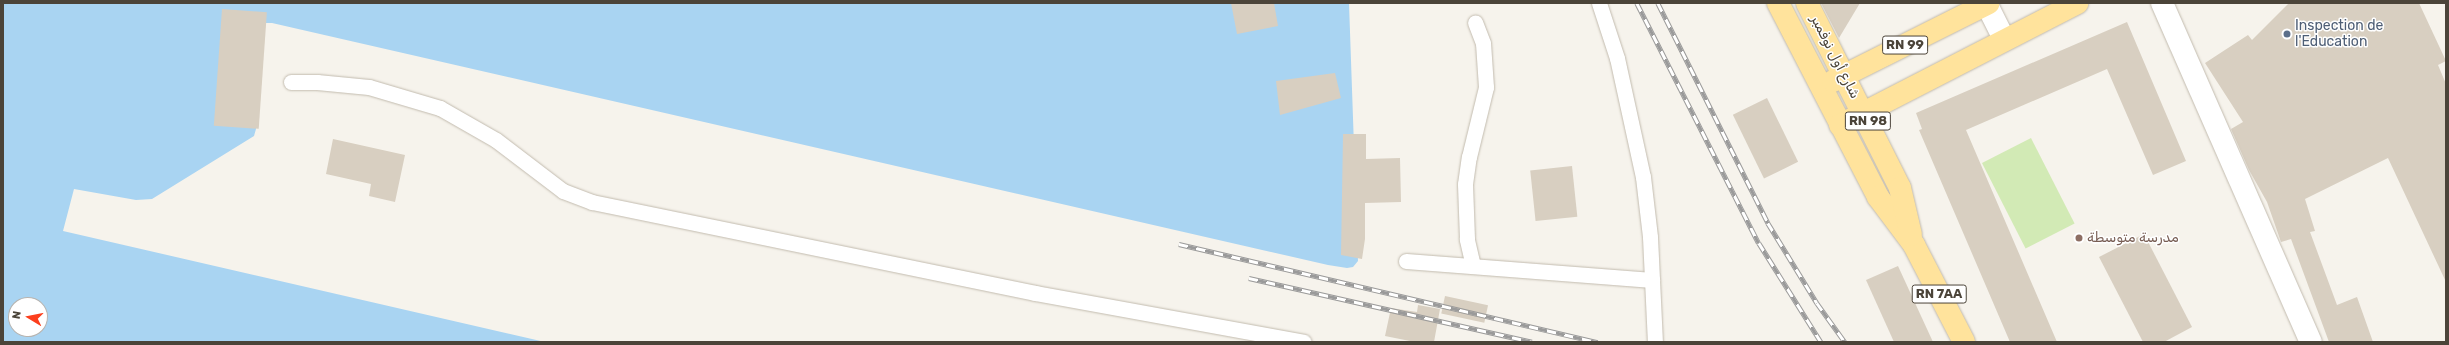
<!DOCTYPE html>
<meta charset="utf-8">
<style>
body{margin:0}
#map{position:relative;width:2449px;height:345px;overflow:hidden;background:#f6f3ec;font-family:Rubik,Cairo,sans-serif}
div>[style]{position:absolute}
.green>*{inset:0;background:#d2eab5;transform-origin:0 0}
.water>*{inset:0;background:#a9d4f2}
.building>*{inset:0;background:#d8cfc1;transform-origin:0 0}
.roads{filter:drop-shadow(0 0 1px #c2bbae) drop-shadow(0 0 1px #c2bbae)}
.lane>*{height:15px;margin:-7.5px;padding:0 7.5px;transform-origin:7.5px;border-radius:7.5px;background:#fff}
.street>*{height:22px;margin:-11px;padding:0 11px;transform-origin:11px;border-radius:11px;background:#fff}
.primary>*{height:22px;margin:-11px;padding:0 11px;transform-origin:11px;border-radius:11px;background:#ffe39c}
.rail>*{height:4.5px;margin-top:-2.25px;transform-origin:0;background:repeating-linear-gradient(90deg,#fff 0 9px,#9a9a9a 0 18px);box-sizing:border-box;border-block:1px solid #9a9a9a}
.dots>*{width:11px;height:11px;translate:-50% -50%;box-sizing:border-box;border:2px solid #fff;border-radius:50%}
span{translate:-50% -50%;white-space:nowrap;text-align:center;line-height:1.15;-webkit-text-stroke:3px #fff;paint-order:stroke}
.shield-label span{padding:1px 3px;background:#fff;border:1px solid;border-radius:3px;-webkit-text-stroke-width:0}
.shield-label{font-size:13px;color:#4b4439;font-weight:700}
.service-label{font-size:14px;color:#4e5e75}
.left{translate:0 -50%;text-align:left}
.street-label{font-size:14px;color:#4b4439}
.education-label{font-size:14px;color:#785e54}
.frame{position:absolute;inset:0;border:4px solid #4b4439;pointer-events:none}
.north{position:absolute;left:8px;top:297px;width:40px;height:40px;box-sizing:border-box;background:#fff;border:1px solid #b7b4b0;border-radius:50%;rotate:280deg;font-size:11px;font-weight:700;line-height:16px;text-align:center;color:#4b4439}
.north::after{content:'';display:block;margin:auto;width:14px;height:18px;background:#fc3f1d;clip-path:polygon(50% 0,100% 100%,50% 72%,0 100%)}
</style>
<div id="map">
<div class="green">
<div style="left:2031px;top:138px;width:96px;height:55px;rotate:63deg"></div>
</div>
<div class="water">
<div style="clip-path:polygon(evenodd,3px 3px,1349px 3px,1358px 261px,1353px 267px,1347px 268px,1328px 265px,272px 23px,263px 23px,254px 36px,256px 129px,254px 136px,152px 199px,136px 200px,74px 189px,63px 231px,545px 342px,3px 342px,3px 3px,16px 305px,40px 305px,40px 329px,16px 329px,16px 305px)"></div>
</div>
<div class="building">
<div style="clip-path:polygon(1231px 3px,1274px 3px,1278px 26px,1237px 34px)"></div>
<div style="clip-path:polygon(1821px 3px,1860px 3px,1839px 38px)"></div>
<div style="clip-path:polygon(2289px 3px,2419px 3px,2446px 61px,2438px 65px,2446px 84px,2446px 282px,2388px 158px,2305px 199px,2315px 231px,2310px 232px,2337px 305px,2357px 297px,2373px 342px,2329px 342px,2291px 239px,2281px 242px,2267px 202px,2249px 170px,2231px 129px,2243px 122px,2205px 63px,2248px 35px,2252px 40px)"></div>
<div style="left:222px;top:9px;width:45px;height:117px;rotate:4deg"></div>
<div style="clip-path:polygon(2127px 22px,2186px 161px,2153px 175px,2107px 69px,1966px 130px,2057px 342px,2010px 342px,1919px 130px,1922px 129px,1916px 113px)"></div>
<div style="clip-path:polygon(1335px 73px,1341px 98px,1280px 115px,1276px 81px)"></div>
<div style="left:1767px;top:98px;width:71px;height:38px;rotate:64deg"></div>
<div style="clip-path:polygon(1343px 134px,1366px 134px,1366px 159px,1400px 158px,1401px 202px,1365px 203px,1365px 239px,1362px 259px,1341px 255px)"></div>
<div style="clip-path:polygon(333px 139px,405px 155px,395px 202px,369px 196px,371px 184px,326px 174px)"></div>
<div style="left:1572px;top:166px;width:51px;height:42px;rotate:84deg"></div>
<div style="clip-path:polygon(2144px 234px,2192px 327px,2164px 342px,2143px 342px,2099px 257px)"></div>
<div style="clip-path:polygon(1898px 266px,1933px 342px,1894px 342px,1866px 280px)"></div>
<div style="left:1445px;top:296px;width:44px;height:18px;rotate:12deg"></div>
<div style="clip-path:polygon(1418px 305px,1440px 309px,1434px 342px,1415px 342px,1385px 336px,1391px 308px,1417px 312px)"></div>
</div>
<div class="roads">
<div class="lane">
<div style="left:1599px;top:3px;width:58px;rotate:71.9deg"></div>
<div style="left:1617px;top:58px;width:122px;rotate:77.7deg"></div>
<div style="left:1643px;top:177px;width:60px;rotate:83.3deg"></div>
<div style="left:1650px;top:237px;width:105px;rotate:87.3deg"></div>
<div style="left:291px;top:82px;width:26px"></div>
<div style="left:317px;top:82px;width:52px;rotate:5.5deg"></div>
<div style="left:369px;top:87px;width:74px;rotate:16.5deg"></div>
<div style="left:440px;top:108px;width:64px;rotate:29.7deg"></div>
<div style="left:496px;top:140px;width:84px;rotate:37.3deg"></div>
<div style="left:563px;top:191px;width:31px;rotate:21deg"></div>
<div style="left:592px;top:202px;width:452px;rotate:11.6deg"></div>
<div style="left:1035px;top:293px;width:273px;rotate:10.3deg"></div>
<div style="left:1406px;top:261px;width:247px;rotate:4.4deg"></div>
<div style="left:1473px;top:266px;width:28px;rotate:-103deg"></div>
<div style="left:1467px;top:239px;width:55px;rotate:-92.1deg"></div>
<div style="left:1465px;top:184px;width:27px;rotate:-82deg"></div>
<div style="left:1469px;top:157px;width:72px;rotate:-76.3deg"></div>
<div style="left:1486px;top:87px;width:44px;rotate:-93.9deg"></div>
<div style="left:1483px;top:43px;width:22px;rotate:-111deg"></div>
</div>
<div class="street">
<div style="left:1986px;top:3px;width:40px;rotate:63.4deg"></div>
<div style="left:2162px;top:3px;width:370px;rotate:66.3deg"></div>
</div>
<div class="primary">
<div style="left:1778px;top:3px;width:218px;rotate:62.7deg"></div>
<div style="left:1878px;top:197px;width:60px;rotate:53.1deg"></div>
<div style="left:1914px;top:245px;width:109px;rotate:62.7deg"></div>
<div style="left:1807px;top:3px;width:207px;rotate:63.3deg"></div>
<div style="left:1900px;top:188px;width:48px;rotate:76.8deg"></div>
<div style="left:1833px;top:81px;width:174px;rotate:-26.6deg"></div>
<div style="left:1840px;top:125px;width:267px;rotate:-27.2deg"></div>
</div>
</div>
<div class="rail">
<div style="left:1637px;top:3px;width:269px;rotate:63.1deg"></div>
<div style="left:1759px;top:243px;width:117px;rotate:57.9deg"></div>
<div style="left:1658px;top:3px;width:246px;rotate:63.4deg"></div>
<div style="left:1768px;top:223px;width:94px;rotate:58.5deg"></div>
<div style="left:1817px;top:303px;width:48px;rotate:54.3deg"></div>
<div style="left:1179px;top:244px;width:430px;rotate:13.2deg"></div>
<div style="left:1249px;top:278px;width:290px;rotate:12.7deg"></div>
</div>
<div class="dots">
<div style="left:2287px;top:34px;background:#5c6f8a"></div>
<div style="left:2079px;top:238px;background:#8d6e63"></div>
</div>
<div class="shield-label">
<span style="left:1905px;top:45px">RN 99</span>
<span style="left:1868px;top:121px">RN 98</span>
<span style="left:1939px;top:294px">RN 7AA</span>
</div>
<div class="service-label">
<span class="left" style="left:2295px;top:34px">Inspection de<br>l'Education</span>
</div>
<div class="street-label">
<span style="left:1835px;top:57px;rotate:63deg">شارع أول نوفمبر</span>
</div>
<div class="education-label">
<span class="left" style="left:2087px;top:238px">مدرسة متوسطة</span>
</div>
<div class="frame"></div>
<div class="north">N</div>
</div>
